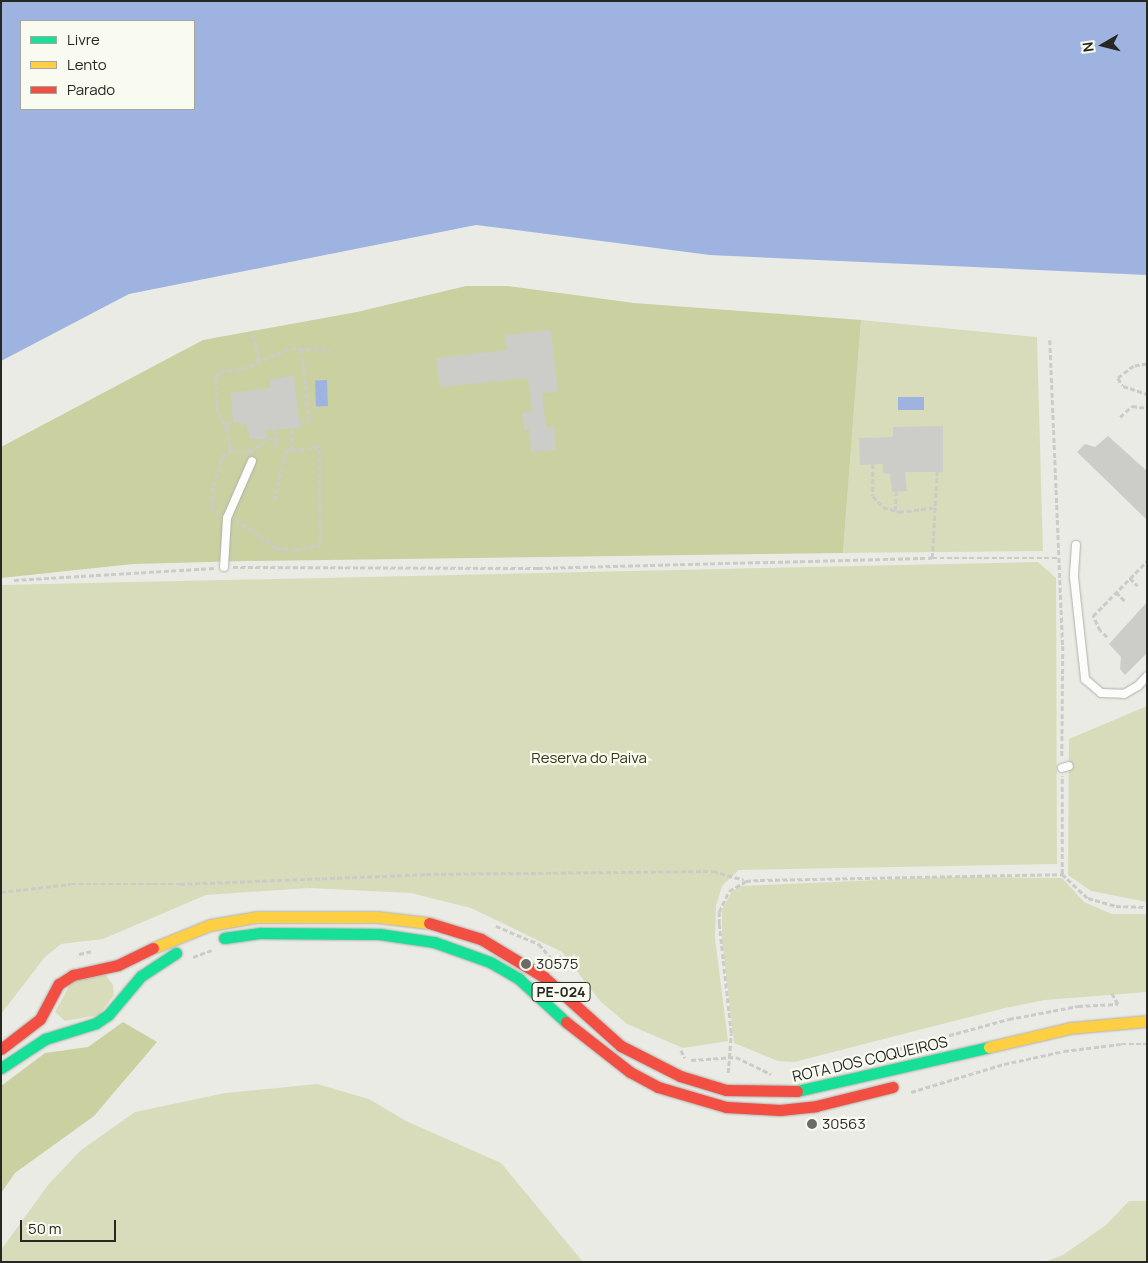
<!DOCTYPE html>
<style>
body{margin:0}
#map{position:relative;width:1148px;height:1263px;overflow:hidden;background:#ebebe6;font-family:Manrope,sans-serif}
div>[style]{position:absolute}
.green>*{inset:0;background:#d9dcbb}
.forest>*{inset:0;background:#cbd0a1}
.water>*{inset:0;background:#9eb3e0;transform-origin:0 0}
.building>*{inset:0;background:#cccdc8}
.path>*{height:2.5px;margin-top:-1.25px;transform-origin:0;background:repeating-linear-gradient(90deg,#cbccc8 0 5px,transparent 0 7.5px)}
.roads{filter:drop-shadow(0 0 1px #b0b0ac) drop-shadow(0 0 1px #b0b0ac)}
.lane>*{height:8px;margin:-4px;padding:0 4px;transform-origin:4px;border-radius:4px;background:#fcfcfb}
.fast>*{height:11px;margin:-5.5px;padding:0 5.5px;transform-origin:5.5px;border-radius:5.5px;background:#16e098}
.slow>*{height:11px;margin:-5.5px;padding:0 5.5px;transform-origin:5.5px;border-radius:5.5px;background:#ffcf43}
.jam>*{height:11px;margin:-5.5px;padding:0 5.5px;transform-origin:5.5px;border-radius:5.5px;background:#f24e42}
.dots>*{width:14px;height:14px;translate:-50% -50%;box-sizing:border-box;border:2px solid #f9fbf0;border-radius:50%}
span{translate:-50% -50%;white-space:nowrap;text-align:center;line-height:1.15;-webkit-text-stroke:4.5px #f9fbf0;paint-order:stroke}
.shield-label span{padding:1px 4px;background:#f9fbf0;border:1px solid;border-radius:4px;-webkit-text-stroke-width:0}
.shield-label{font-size:14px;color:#272723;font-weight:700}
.park-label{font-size:15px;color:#353816}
.poi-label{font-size:15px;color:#272723}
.left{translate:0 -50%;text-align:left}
.street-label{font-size:15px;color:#272723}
.frame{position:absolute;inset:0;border:2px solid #272723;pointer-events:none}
.legend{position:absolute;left:20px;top:20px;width:175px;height:90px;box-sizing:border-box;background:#f9fbf0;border:1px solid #a5a69e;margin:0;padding:6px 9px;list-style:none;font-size:15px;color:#272723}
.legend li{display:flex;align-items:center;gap:10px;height:25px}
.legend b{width:25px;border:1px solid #a5a69e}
.north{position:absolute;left:1078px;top:20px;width:50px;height:50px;-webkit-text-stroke:4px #f9fbf0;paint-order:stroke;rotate:262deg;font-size:14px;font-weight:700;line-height:20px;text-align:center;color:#272723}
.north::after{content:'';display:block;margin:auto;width:18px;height:22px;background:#272723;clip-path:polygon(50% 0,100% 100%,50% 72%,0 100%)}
.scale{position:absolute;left:20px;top:1220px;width:96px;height:22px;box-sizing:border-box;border:2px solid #272723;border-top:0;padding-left:6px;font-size:15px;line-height:18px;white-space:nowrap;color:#272723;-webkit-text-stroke:4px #f9fbf0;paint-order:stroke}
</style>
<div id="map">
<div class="green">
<div style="clip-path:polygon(861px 320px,1037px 337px,1043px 551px,843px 553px)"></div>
<div style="clip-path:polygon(1038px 562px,1056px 578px,1057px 864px,739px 870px,722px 886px,716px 906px,715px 938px,728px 1041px,683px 1048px,627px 1024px,600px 1001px,562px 952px,471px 908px,411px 893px,309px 888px,206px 895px,103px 939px,61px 944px,45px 957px,1px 1014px,1px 585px)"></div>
<div style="clip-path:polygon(1147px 706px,1147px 902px,1091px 891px,1068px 875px,1069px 739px)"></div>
<div style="clip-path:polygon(948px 877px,1062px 878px,1084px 902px,1112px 914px,1147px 914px,1147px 992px,1045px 1000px,1005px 1008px,794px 1062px,778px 1061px,734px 1043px,722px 940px,722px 910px,731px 893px,739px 886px)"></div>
<div style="clip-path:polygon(106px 975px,113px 985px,114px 995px,99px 1015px,65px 1021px,55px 1012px,72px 981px)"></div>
<div style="clip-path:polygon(317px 1084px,369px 1099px,406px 1121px,501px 1163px,583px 1262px,1px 1262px,1px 1250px,48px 1185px,81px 1150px,135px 1112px,225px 1093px)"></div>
<div style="clip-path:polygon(1129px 1201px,1147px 1201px,1147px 1262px,1044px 1262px,1063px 1255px,1106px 1225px)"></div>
</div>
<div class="forest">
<div style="clip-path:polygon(466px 286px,508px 286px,634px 303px,861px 320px,843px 553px,246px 561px,133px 564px,1px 578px,1px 447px,203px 340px,357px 312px)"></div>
<div style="clip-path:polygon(123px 1022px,157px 1042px,94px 1116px,15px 1173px,1px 1193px,1px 1086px,45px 1053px,88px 1047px)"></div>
</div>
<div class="water">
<div style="clip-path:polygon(evenodd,1px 1px,1147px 1px,1147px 275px,710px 255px,476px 225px,129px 294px,1px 361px,1px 1px,21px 21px,194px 21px,194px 109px,21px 109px,21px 21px)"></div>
<div style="left:327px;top:380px;width:26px;height:12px;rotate:88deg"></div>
<div style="left:924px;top:397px;width:13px;height:26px;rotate:90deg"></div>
</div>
<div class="building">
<div style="clip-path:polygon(551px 330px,558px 392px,542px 393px,546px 427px,554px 426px,556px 450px,531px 452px,529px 429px,524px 430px,522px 413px,532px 412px,528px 378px,440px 387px,436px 358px,507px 350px,505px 335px)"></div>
<div style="clip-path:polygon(294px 375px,300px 428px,266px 430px,268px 439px,250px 439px,246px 424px,233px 422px,231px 393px,270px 388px,269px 380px)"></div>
<div style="clip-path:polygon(943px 426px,943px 472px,905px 472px,907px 491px,892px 492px,890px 474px,883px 473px,883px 464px,860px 465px,859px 438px,893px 437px,893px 427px)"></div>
<div style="clip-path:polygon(1108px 436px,1147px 471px,1147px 520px,1077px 452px,1085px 444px,1095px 447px)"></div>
<div style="clip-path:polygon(1147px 602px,1147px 653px,1125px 675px,1120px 669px,1121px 657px,1109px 644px)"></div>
</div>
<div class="path">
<div style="left:253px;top:334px;width:28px;rotate:77deg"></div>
<div style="left:1050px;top:340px;width:306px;rotate:87.6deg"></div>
<div style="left:1063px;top:646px;width:112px;rotate:90.5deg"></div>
<div style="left:1147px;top:364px;width:13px;rotate:171deg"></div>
<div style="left:1134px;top:366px;width:20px;rotate:143deg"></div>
<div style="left:1118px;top:378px;width:9px;rotate:58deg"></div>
<div style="left:1123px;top:386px;width:25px;rotate:18deg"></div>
<div style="left:1120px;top:417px;width:16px;rotate:-43deg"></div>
<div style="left:1132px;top:406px;width:15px;rotate:8deg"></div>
<div style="left:299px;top:423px;width:10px;rotate:-11deg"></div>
<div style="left:309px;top:421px;width:73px;rotate:-96.3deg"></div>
<div style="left:226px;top:425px;width:8px;rotate:-23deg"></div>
<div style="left:275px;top:429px;width:21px;rotate:85deg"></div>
<div style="left:291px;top:450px;width:22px;rotate:-87deg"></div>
<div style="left:229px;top:452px;width:20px"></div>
<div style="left:249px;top:452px;width:23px;rotate:-34deg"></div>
<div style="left:268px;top:439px;width:7px"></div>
<div style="left:873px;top:464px;width:32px;rotate:90deg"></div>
<div style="left:873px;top:496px;width:15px;rotate:48deg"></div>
<div style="left:883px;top:507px;width:17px;rotate:17deg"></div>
<div style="left:899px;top:512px;width:34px;rotate:-7deg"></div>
<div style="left:895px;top:511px;width:19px;rotate:-87deg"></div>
<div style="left:219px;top:514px;width:10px;rotate:-143deg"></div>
<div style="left:211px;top:508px;width:22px;rotate:-85deg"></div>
<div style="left:213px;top:486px;width:31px;rotate:-73deg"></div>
<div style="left:222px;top:456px;width:8px;rotate:-30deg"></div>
<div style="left:229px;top:452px;width:5px;rotate:-79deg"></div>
<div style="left:230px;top:447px;width:16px;rotate:-97deg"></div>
<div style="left:228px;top:431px;width:22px;rotate:-120deg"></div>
<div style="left:217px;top:412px;width:35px;rotate:-92deg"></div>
<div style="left:216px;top:377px;width:7px;rotate:-56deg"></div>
<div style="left:220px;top:371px;width:23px;rotate:-5deg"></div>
<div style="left:243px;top:369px;width:52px;rotate:-23.6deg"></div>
<div style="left:291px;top:348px;width:40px;rotate:4.3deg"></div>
<div style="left:236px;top:519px;width:49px;rotate:35.9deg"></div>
<div style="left:276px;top:548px;width:19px;rotate:6deg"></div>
<div style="left:295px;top:550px;width:25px;rotate:-11deg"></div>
<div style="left:320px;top:545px;width:98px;rotate:-90.6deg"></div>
<div style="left:319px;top:447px;width:33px;rotate:171deg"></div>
<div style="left:286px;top:452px;width:52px;rotate:103.2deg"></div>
<div style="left:932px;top:558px;width:86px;rotate:-86.7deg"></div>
<div style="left:233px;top:567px;width:305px;rotate:0.2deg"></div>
<div style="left:538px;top:568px;width:394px;rotate:-1.5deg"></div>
<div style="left:932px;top:558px;width:127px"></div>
<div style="left:1130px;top:578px;width:11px;rotate:45deg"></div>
<div style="left:14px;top:580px;width:201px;rotate:-3.4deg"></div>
<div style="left:1116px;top:592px;width:14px;rotate:45deg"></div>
<div style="left:1107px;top:637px;width:9px;rotate:-139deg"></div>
<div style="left:1100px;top:631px;width:17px;rotate:-115deg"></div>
<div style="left:1093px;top:616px;width:77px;rotate:-45.5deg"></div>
<div style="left:1062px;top:874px;width:35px;rotate:43deg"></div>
<div style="left:1088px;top:898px;width:29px;rotate:16deg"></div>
<div style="left:1116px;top:906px;width:31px;rotate:2deg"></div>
<div style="left:1px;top:892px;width:70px;rotate:-6.5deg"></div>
<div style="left:71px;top:884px;width:109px"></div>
<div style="left:180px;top:884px;width:246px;rotate:-2.3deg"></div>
<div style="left:426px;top:874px;width:287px;rotate:-0.6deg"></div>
<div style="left:713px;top:871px;width:32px;rotate:16deg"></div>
<div style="left:496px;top:926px;width:47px;rotate:22.7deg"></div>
<div style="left:539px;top:944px;width:23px;rotate:49deg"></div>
<div style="left:79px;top:954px;width:14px;rotate:-12deg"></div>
<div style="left:193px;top:957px;width:20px;rotate:-20deg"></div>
<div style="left:558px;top:966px;width:11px;rotate:-75deg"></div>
<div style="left:1112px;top:993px;width:14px;rotate:60deg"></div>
<div style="left:681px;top:1050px;width:9px;rotate:63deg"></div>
<div style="left:891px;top:1051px;width:122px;rotate:-15.2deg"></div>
<div style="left:1009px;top:1019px;width:70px;rotate:-10.7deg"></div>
<div style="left:1078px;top:1006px;width:40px;rotate:-2.9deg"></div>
<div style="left:691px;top:1060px;width:45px;rotate:-3.8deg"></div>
<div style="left:736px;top:1057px;width:39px;rotate:26deg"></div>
<div style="left:728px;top:1073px;width:40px;rotate:-85.7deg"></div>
<div style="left:731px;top:1033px;width:110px;rotate:-96.3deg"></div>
<div style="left:719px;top:924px;width:12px;rotate:-90deg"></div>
<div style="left:719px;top:912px;width:23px;rotate:-65deg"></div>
<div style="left:729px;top:891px;width:20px;rotate:-30deg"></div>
<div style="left:746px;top:881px;width:14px;rotate:-4deg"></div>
<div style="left:760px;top:880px;width:302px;rotate:-1.1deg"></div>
<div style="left:1062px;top:874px;width:98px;rotate:-90deg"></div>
<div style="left:911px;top:1092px;width:97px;rotate:-16.8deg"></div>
<div style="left:1004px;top:1064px;width:61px;rotate:-12.2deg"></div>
<div style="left:1064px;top:1051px;width:57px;rotate:-7deg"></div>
<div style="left:1121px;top:1044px;width:26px"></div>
</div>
<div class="roads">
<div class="lane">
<div style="left:1076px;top:545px;width:32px;rotate:94deg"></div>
<div style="left:1074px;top:577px;width:103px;rotate:83.8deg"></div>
<div style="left:1085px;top:679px;width:21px;rotate:41deg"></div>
<div style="left:1101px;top:693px;width:23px;rotate:2deg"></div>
<div style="left:1124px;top:694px;width:16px;rotate:-30deg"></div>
<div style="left:1138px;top:686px;width:13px;rotate:-48deg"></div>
<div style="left:224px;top:567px;width:49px;rotate:-86.5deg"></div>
<div style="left:227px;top:518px;width:62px;rotate:-66.3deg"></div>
<div style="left:1062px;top:768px;width:7px;rotate:-16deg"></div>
</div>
<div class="fast">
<div style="left:224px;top:938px;width:37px;rotate:-8deg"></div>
<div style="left:261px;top:933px;width:118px;rotate:0.5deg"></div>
<div style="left:379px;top:934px;width:56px;rotate:8.3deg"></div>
<div style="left:434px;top:942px;width:59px;rotate:19.7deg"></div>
<div style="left:490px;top:962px;width:34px;rotate:30deg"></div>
<div style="left:519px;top:979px;width:64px;rotate:42.5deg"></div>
<div style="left:1px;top:1068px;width:53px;rotate:-33.4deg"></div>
<div style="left:45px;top:1039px;width:53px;rotate:-17.4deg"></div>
<div style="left:96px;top:1023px;width:14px;rotate:-34deg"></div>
<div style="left:108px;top:1015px;width:51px;rotate:-49.8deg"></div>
<div style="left:141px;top:976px;width:42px;rotate:-33.3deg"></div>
<div style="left:797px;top:1091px;width:197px;rotate:-12.9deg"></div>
</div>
<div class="slow">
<div style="left:153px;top:948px;width:61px;rotate:-22deg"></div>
<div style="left:210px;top:925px;width:48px;rotate:-9.7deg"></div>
<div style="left:257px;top:917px;width:120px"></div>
<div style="left:377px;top:917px;width:52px;rotate:6.6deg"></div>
<div style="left:989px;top:1047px;width:83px;rotate:-13.2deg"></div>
<div style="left:1070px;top:1028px;width:77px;rotate:-5.2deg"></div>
</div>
<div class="jam">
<div style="left:429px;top:923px;width:54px;rotate:17.1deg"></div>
<div style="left:481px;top:939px;width:74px;rotate:31.1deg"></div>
<div style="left:544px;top:977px;width:103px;rotate:41.9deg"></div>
<div style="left:621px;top:1046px;width:66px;rotate:27deg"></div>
<div style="left:680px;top:1076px;width:48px;rotate:16.9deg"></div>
<div style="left:726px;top:1090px;width:71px;rotate:0.8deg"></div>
<div style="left:566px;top:1022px;width:81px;rotate:38deg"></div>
<div style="left:630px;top:1072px;width:32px;rotate:28deg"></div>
<div style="left:658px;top:1087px;width:71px;rotate:16.4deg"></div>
<div style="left:726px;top:1107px;width:54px;rotate:3.2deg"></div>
<div style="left:780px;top:1110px;width:36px;rotate:-6deg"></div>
<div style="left:816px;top:1106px;width:79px;rotate:-13.9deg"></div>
<div style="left:1px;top:1049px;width:49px;rotate:-37.6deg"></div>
<div style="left:40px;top:1019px;width:40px;rotate:-62deg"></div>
<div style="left:59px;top:984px;width:17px;rotate:-33deg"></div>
<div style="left:73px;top:975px;width:46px;rotate:-12.5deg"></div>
<div style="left:118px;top:965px;width:39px;rotate:-26deg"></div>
</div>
</div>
<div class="dots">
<div style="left:526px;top:964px;background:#6c6c67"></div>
<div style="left:812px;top:1124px;background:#6c6c67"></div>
</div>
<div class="shield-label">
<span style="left:561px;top:992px">PE-024</span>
</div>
<div class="park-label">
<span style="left:589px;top:758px">Reserva do Paiva</span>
</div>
<div class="poi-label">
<span class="left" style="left:536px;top:964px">30575</span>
<span class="left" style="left:822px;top:1124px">30563</span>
</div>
<div class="street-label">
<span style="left:870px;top:1059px;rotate:-13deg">ROTA DOS COQUEIROS</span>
</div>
<div class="frame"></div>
<ul class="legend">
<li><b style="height:6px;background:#16e098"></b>Livre</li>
<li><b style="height:6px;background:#ffcf43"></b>Lento</li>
<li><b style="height:6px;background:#f24e42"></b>Parado</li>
</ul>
<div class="north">N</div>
<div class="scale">50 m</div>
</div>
